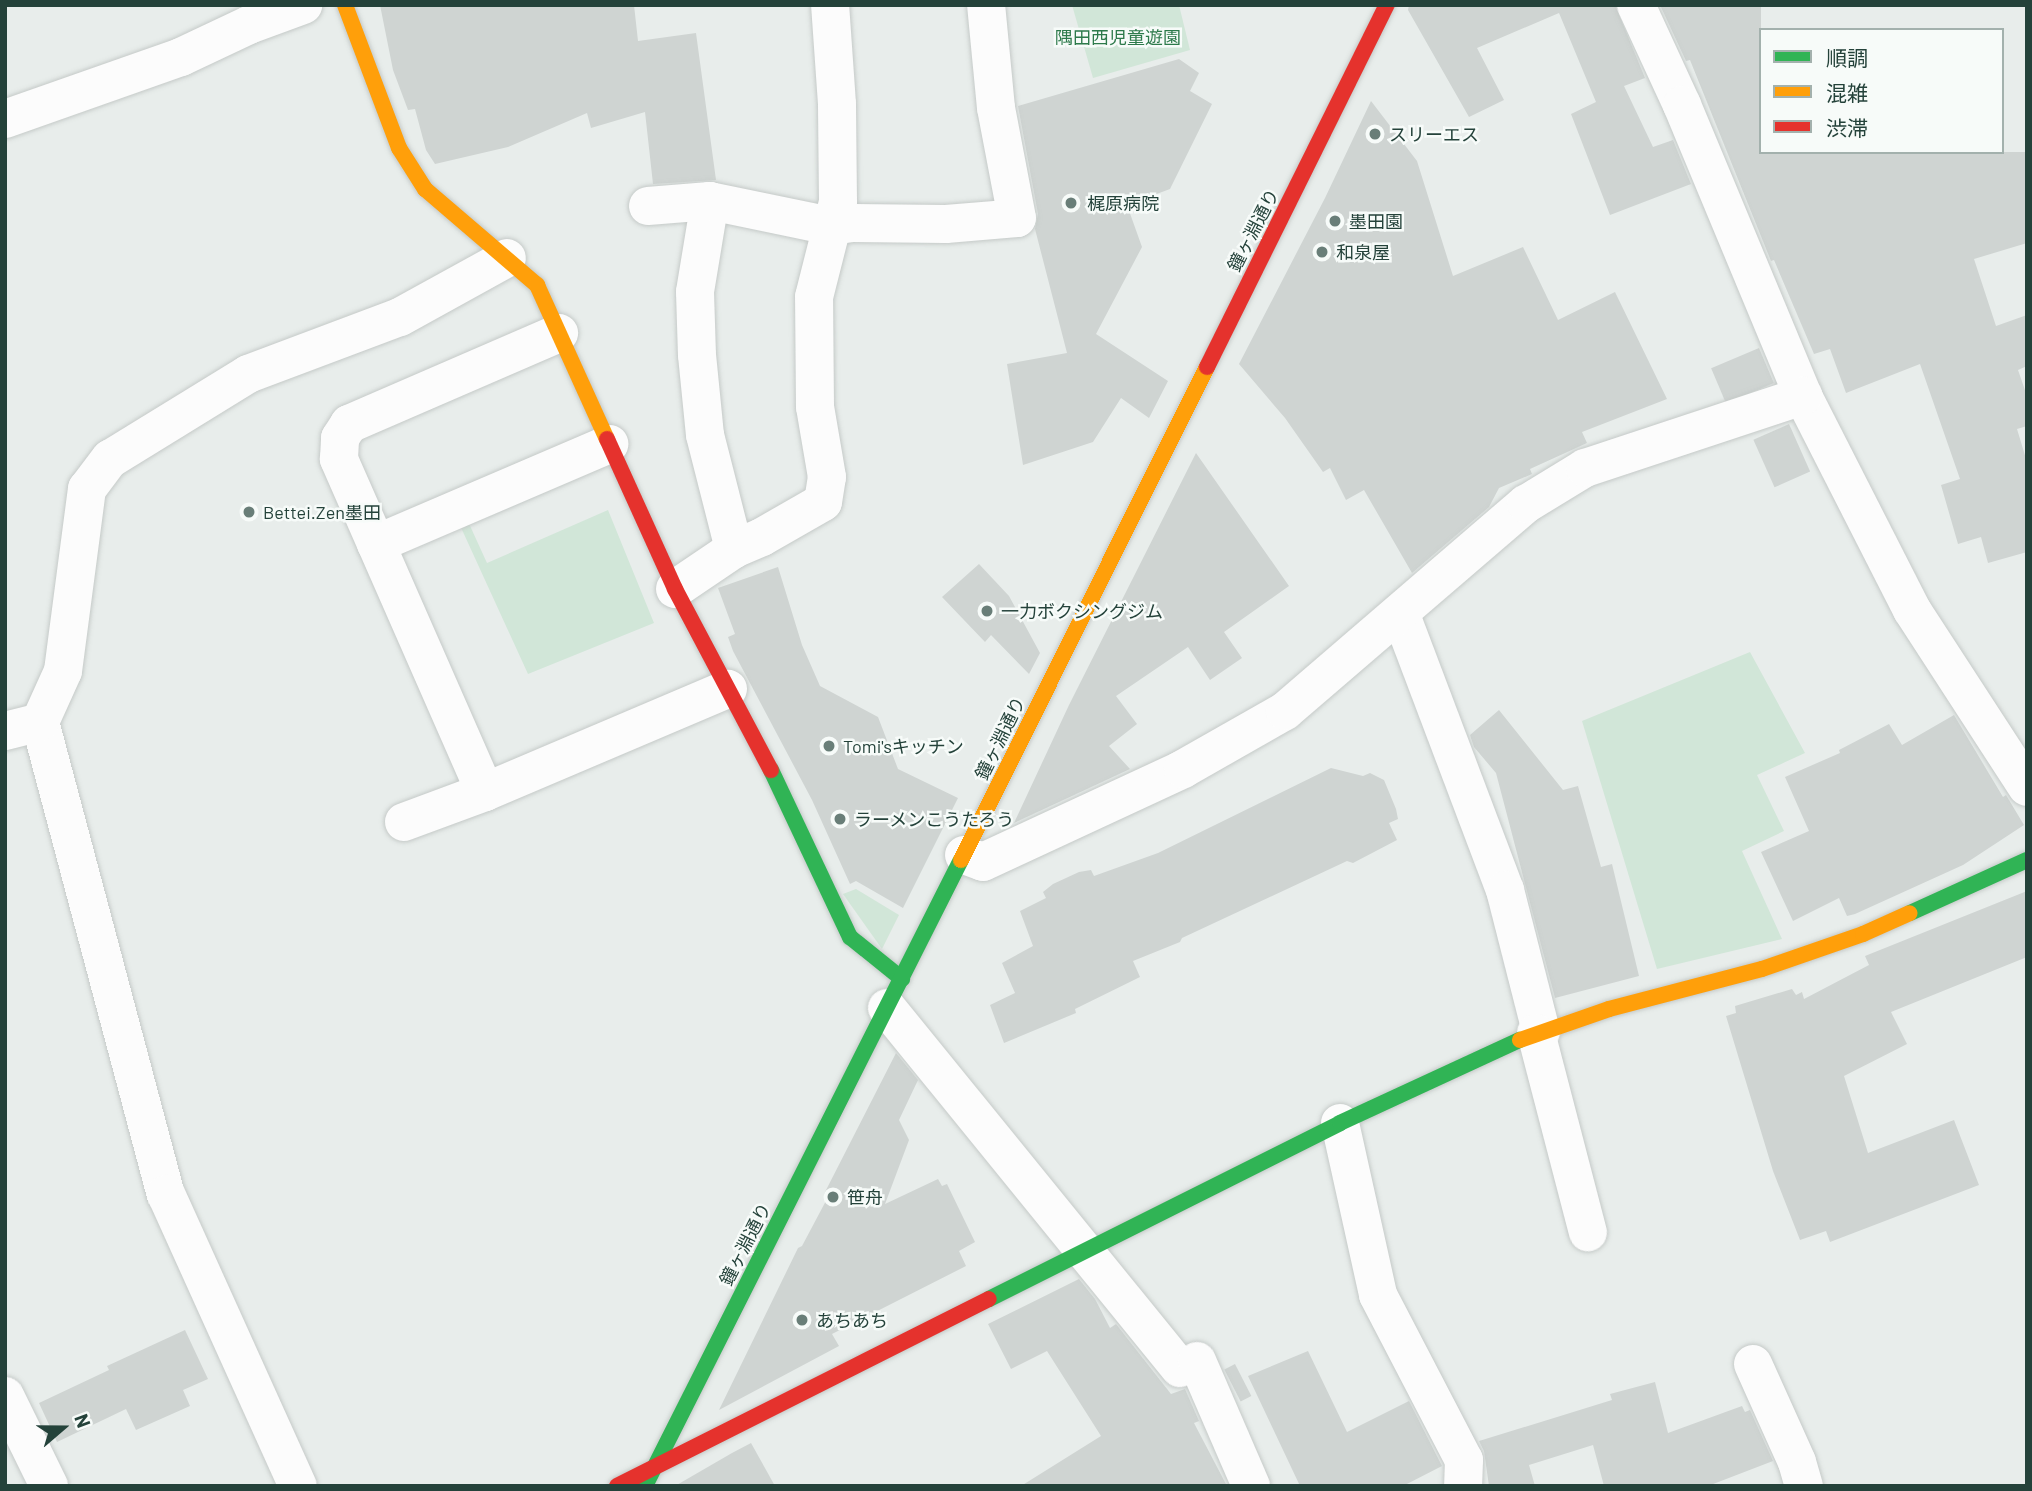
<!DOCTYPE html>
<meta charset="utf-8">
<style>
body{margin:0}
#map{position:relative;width:2032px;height:1491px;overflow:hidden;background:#e8edeb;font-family:Barlow,"Noto Sans JP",sans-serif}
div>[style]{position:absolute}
.green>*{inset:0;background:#d1e6d8}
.building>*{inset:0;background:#cfd4d2;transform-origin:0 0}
.roads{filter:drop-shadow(0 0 2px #c5cac8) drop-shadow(0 0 2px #c5cac8)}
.street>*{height:38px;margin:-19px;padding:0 19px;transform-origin:19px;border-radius:19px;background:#fcfcfc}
.fast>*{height:16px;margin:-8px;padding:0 8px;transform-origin:8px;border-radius:8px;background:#30b455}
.slow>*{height:16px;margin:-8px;padding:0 8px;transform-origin:8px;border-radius:8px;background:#ff9f0a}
.jam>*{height:16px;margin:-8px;padding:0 8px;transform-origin:8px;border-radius:8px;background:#e5322d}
.dots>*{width:19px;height:19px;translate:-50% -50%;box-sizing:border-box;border:4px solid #f7fbf9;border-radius:50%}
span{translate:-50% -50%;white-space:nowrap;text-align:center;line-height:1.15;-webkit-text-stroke:5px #f7fbf9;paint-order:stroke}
.park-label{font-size:18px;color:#2d7a4b}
.poi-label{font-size:18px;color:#24423a}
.left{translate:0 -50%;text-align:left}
.street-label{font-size:18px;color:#24423a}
.frame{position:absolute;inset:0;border:7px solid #24423a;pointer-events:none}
.legend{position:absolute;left:1759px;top:28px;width:245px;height:126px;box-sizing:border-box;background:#f7fbf9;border:2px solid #a3b1ad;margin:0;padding:9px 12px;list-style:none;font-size:21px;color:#24423a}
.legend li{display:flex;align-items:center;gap:14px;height:35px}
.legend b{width:35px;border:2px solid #a3b1ad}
.north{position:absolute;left:28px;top:1393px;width:70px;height:70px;-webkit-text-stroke:5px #f7fbf9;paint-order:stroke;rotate:70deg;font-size:19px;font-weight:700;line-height:28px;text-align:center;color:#24423a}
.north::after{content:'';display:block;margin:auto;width:24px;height:32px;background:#24423a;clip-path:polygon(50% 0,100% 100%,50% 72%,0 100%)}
</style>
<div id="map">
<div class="green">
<div style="clip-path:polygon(1072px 5px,1179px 5px,1190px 50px,1093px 78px)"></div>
<div style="clip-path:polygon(608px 510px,654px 623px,528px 674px,458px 521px,466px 517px,487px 563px)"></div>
<div style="clip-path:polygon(1750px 652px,1805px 753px,1757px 775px,1784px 831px,1742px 851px,1782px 939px,1657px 969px,1582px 721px)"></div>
<div style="clip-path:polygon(856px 889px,899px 915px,882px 949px,843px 894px)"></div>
</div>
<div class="building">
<div style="clip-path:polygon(380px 5px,634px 5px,638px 41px,696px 33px,716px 180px,653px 184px,645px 112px,591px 128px,587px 113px,508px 147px,435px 164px,426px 150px,415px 109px,408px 110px,393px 70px)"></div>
<div style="clip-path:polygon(1409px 5px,1615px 5px,1645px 78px,1624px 86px,1653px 147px,1673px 140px,1691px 184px,1610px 215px,1571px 114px,1596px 102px,1559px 13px,1477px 48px,1504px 100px,1469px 117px,1408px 10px)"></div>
<div style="clip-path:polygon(1660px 5px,1761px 5px,1761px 152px,2027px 152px,2027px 243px,1974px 259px,1996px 326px,2027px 315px,2027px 366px,2018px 370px,2027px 396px,2027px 426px,2017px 429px,2027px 462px,2027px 552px,1988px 563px,1981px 537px,1958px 544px,1941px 485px,1960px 479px,1920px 364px,1846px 393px,1830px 349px,1814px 354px,1774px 260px,1771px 261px,1690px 60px,1686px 61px)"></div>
<div style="clip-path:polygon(1179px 59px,1199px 73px,1190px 91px,1212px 104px,1170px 189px,1127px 205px,1142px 247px,1096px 334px,1168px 381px,1149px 418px,1121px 398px,1093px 442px,1023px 465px,1007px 364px,1067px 353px,1035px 229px,1038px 214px,1018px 106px)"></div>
<div style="clip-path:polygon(1371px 101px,1417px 161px,1453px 276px,1523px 247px,1558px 320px,1615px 292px,1667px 399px,1582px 432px,1587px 443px,1530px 469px,1532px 474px,1499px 488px,1489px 507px,1412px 573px,1364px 490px,1346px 500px,1330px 468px,1323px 472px,1285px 418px,1239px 364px,1325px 198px)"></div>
<div style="left:1759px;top:348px;width:38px;height:52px;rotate:67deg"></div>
<div style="left:1789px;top:424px;width:52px;height:39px;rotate:66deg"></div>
<div style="clip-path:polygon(1196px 453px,1289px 586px,1224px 632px,1242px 658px,1210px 680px,1188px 647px,1116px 696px,1137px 724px,1109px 746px,1130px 769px,1014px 823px,1069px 705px)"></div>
<div style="clip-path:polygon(979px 564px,1009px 596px,1040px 653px,1029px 674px,991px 635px,985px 642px,942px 597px)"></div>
<div style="clip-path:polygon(778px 567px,802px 645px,820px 686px,878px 717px,898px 769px,958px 798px,903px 908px,856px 881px,850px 884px,812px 800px,733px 651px,728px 637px,735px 634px,718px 588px)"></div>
<div style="clip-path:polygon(1499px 710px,1563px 790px,1578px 786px,1601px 867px,1612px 864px,1639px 976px,1555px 998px,1496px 773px,1474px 747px,1470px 735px)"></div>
<div style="clip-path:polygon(1954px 715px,2003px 797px,2006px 795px,2024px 825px,1963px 865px,1855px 914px,1847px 916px,1839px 898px,1793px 921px,1761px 852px,1809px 831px,1785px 777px,1840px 753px,1839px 750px,1889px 724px,1902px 745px)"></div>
<div style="clip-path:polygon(1331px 768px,1363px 776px,1370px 773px,1384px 780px,1396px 809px,1398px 819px,1389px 823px,1397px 840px,1353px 863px,1347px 861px,1182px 938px,1180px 942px,1133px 961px,1140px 977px,1075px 1009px,1076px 1013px,1004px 1043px,990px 1005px,1015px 993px,1002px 963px,1033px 946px,1020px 911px,1046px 898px,1043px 892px,1053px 884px,1079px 872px,1091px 870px,1094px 876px,1158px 853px)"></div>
<div style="clip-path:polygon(2027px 891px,2027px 957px,1891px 1012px,1907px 1044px,1844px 1076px,1868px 1153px,1954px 1120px,1979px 1185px,1830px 1242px,1826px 1231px,1800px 1240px,1773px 1171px,1726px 1016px,1736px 1013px,1735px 1006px,1792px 989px,1796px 995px,1802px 992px,1804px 999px,1869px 965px,1865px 956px)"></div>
<div style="clip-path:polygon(896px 1053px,918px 1080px,899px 1120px,909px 1140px,885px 1204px,938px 1179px,942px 1186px,947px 1184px,975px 1242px,959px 1251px,966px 1266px,832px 1334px,839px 1346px,719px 1410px,798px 1248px,802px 1246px,828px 1197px,824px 1194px)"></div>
<div style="clip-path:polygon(1079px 1279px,1095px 1299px,1110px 1328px,1116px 1324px,1171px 1394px,1185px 1389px,1199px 1421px,1194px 1423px,1227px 1486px,1021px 1486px,1101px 1436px,1047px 1351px,1011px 1369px,988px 1324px)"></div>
<div style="clip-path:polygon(185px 1330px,208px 1379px,183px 1390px,190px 1406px,136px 1430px,126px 1409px,57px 1442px,39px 1403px,109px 1370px,107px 1366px)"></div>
<div style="clip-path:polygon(1308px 1351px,1347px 1432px,1409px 1401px,1442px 1466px,1403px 1486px,1300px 1486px,1248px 1376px)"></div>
<div style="left:1235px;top:1364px;width:36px;height:12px;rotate:63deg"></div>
<div style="clip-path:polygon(1655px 1382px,1668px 1433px,1742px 1406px,1745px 1412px,1750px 1410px,1773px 1461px,1708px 1486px,1604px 1486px,1593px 1445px,1529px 1465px,1535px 1486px,1489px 1486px,1484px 1451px,1479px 1441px,1612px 1400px,1610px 1394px)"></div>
<div style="clip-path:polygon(751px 1443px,775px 1486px,675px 1486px,732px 1453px)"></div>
</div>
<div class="roads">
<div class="street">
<div style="left:1636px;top:5px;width:110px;rotate:65.3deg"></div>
<div style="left:1682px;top:105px;width:315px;rotate:67.4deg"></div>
<div style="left:1803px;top:396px;width:240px;rotate:63deg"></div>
<div style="left:1912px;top:610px;width:211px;rotate:57deg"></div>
<div style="left:5px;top:119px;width:187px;rotate:-19.4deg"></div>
<div style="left:181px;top:57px;width:75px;rotate:-25.2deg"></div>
<div style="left:249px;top:25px;width:58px;rotate:-20.3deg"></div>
<div style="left:710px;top:201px;width:92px;rotate:99.4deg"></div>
<div style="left:695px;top:292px;width:63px;rotate:88.2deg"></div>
<div style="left:697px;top:355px;width:80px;rotate:84.3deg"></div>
<div style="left:705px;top:435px;width:118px;rotate:75.7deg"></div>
<div style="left:648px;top:206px;width:62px;rotate:-4.6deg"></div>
<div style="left:710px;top:201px;width:124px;rotate:11.7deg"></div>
<div style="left:831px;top:226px;width:22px;rotate:-8deg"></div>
<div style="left:853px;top:223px;width:93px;rotate:0.6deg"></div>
<div style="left:946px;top:224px;width:71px;rotate:-4.8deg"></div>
<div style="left:1017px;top:218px;width:112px;rotate:-100.8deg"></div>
<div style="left:996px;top:108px;width:103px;rotate:-95.5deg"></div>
<div style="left:376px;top:544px;width:254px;rotate:-23.2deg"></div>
<div style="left:675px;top:589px;width:71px;rotate:-34.1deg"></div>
<div style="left:734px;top:549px;width:30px;rotate:-23deg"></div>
<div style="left:762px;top:537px;width:70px;rotate:-29.8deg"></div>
<div style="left:823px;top:502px;width:25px;rotate:-81deg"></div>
<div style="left:827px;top:477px;width:71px;rotate:-99.7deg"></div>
<div style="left:815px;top:407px;width:110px;rotate:-90.5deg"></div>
<div style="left:814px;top:297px;width:98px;rotate:-75.8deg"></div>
<div style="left:838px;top:202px;width:98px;rotate:-90.6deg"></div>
<div style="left:837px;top:104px;width:99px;rotate:-94deg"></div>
<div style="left:1401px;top:615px;width:294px;rotate:69.3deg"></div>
<div style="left:1505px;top:890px;width:146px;rotate:75.7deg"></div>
<div style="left:40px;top:722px;width:489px;rotate:75.1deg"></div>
<div style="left:166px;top:1194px;width:320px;rotate:65.7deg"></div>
<div style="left:5px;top:731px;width:36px;rotate:-14deg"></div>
<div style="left:40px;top:722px;width:56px;rotate:-65.7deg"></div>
<div style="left:63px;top:671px;width:184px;rotate:-82.5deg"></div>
<div style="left:87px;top:489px;width:38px;rotate:-53deg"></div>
<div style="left:110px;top:459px;width:162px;rotate:-31.6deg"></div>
<div style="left:248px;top:374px;width:162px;rotate:-20.6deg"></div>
<div style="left:400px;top:317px;width:122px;rotate:-28.9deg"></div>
<div style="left:485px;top:792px;width:364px;rotate:-113.7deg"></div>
<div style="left:339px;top:459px;width:21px;rotate:-87deg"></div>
<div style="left:340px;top:438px;width:17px;rotate:-57deg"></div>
<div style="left:349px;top:424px;width:229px;rotate:-23.4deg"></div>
<div style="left:404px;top:822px;width:86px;rotate:-20.3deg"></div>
<div style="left:485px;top:792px;width:264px;rotate:-23deg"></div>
<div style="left:964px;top:855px;width:20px;rotate:20deg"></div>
<div style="left:983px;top:862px;width:221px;rotate:-24.9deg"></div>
<div style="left:1183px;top:769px;width:117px;rotate:-29.6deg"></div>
<div style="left:1285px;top:711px;width:318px;rotate:-40.7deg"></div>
<div style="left:1526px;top:504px;width:69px;rotate:-31.4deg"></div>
<div style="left:1585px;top:468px;width:230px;rotate:-18.3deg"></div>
<div style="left:887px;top:1008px;width:464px;rotate:50.9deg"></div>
<div style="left:1536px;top:1033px;width:206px;rotate:75.4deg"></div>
<div style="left:1340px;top:1123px;width:176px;rotate:77.5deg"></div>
<div style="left:1378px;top:1295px;width:186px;rotate:62.5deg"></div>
<div style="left:1464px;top:1460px;width:26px;rotate:92deg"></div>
<div style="left:1197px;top:1361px;width:136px;rotate:66.6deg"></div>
<div style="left:1753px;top:1364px;width:107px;rotate:65.8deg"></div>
<div style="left:1797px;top:1462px;width:25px;rotate:74deg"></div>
<div style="left:5px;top:1396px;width:100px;rotate:63.9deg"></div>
</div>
<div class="fast">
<div style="left:771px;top:770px;width:185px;rotate:64.7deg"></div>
<div style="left:850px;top:937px;width:67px;rotate:38.9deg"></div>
<div style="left:1910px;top:913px;width:128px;rotate:-24.4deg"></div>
<div style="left:989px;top:1299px;width:393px;rotate:-26.6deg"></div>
<div style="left:1340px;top:1123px;width:198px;rotate:-24.8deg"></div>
<div style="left:645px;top:1486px;width:701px;rotate:-63.22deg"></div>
</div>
<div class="slow">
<div style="left:345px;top:5px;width:153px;rotate:69.3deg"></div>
<div style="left:399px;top:148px;width:49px;rotate:57.6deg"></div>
<div style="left:425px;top:189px;width:148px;rotate:40.6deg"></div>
<div style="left:537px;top:285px;width:169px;rotate:65.6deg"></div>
<div style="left:961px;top:860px;width:551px;rotate:-63.48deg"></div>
<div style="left:1520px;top:1040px;width:94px;rotate:-19.2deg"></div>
<div style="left:1609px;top:1009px;width:158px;rotate:-14.7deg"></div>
<div style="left:1762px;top:969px;width:107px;rotate:-19.1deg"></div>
<div style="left:1863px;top:934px;width:51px;rotate:-24.1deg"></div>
</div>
<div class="jam">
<div style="left:1207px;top:367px;width:404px;rotate:-63.6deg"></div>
<div style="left:607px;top:439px;width:165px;rotate:65.6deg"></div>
<div style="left:675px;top:589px;width:205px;rotate:62.1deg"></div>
<div style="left:617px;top:1486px;width:416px;rotate:-26.7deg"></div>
</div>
</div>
<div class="dots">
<div style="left:1375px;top:134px;background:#697e78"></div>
<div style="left:1071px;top:203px;background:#697e78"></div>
<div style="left:1335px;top:221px;background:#697e78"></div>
<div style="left:1322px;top:252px;background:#697e78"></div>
<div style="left:249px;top:512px;background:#697e78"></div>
<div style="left:987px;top:611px;background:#697e78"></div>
<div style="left:829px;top:746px;background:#697e78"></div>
<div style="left:840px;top:819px;background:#697e78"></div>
<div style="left:833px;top:1197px;background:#697e78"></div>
<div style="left:802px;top:1320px;background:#697e78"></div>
</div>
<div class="park-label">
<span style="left:1118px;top:37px">隅田西児童遊園</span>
</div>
<div class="poi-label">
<span class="left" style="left:1389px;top:134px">スリーエス</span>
<span class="left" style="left:1087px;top:203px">梶原病院</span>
<span class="left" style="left:1349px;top:221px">墨田園</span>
<span class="left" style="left:1336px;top:252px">和泉屋</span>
<span class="left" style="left:263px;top:512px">Bettei.Zen墨田</span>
<span class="left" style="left:1001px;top:611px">一力ボクシングジム</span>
<span class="left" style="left:843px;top:746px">Tomi'sキッチン</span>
<span class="left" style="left:854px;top:819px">ラーメンこうたろう</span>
<span class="left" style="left:847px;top:1197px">笹舟</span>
<span class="left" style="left:816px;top:1320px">あちあち</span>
</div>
<div class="street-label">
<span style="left:1253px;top:230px;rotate:-63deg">鐘ヶ淵通り</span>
<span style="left:1000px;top:738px;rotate:-64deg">鐘ヶ淵通り</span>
<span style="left:745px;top:1244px;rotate:-63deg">鐘ヶ淵通り</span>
</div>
<div class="frame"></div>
<ul class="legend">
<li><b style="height:9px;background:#30b455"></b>順調</li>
<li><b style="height:9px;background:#ff9f0a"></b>混雑</li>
<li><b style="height:9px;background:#e5322d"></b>渋滞</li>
</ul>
<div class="north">N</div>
</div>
